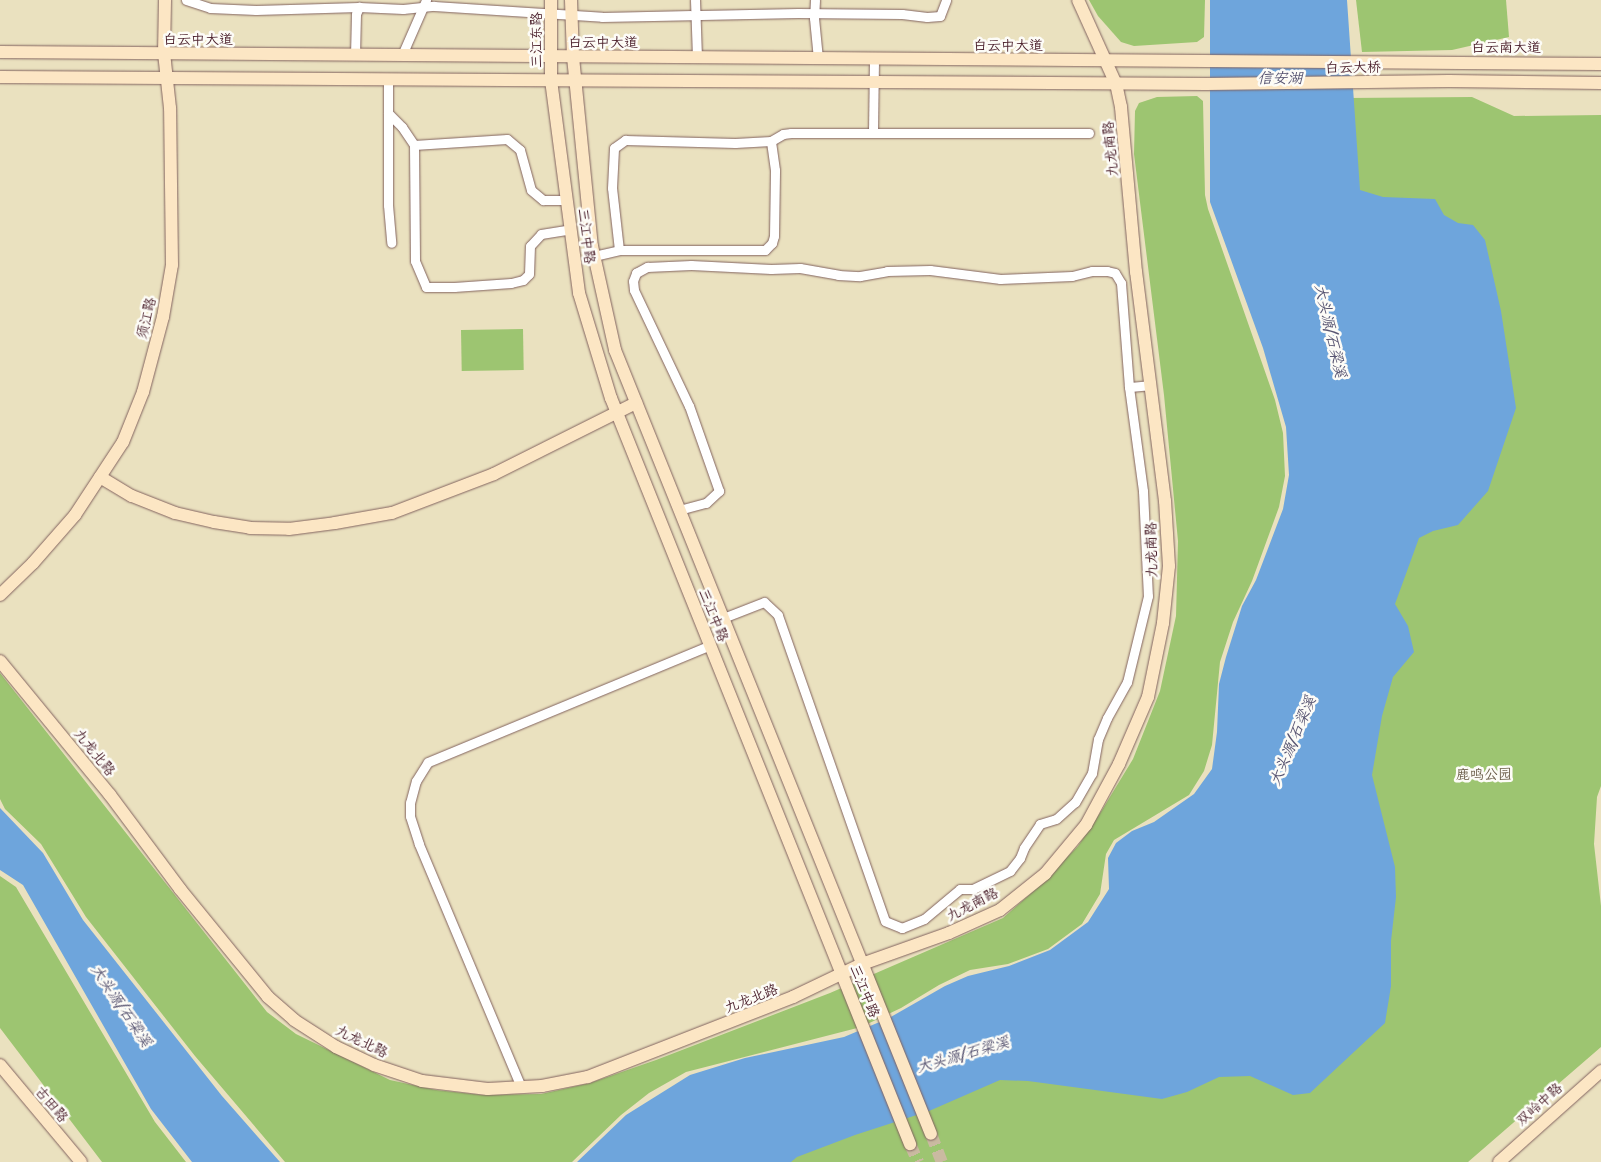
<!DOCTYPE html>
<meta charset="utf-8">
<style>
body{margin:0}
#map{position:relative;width:1601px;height:1162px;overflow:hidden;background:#eae1bf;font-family:"Shantell Sans","LXGW WenKai TC",sans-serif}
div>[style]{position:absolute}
.green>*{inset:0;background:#9dc571;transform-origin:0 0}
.water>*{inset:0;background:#6ea5dc}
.secondary-tunnel>*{height:12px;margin-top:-6px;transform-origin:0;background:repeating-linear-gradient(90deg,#cabaa1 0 12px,transparent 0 18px)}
.roads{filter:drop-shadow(0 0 1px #82635f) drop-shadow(0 0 1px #82635f)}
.street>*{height:9px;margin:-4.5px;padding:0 4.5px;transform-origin:4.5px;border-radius:4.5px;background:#fff}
.secondary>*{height:12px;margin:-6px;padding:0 6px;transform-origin:6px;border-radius:6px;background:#fce6c4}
span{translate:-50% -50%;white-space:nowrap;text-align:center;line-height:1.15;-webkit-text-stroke:5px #fdfcf7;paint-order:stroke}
.street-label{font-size:14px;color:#4a1f2b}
.park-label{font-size:14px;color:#675944}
.water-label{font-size:15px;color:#585572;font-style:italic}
</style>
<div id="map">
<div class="green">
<div style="clip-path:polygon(1089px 0,1205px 0,1204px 37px,1197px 42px,1134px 46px,1121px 42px,1098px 16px)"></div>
<div style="clip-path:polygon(1356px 0,1506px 0,1509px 37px,1452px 50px,1362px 52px)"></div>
<div style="clip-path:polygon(1197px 96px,1203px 101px,1205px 195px,1208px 209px,1275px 400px,1283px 433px,1285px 476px,1279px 507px,1252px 581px,1233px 622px,1220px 662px,1212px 745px,1204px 771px,1189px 795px,1114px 840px,1106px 854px,1100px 894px,1082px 924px,1048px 949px,1008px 964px,970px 970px,939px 985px,901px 1008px,861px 1027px,686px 1072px,649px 1093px,621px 1115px,572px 1162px,285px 1162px,195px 1056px,86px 917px,41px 844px,5px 809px,0 799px,0 673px,267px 1012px,296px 1034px,390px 1080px,436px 1090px,483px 1095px,541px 1094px,590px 1083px,656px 1060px,830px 993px,1003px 918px,1037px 888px,1078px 846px,1102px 810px,1133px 759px,1160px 691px,1176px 616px,1178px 541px,1164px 395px,1134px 154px,1135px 111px,1139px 103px,1157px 97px)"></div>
<div style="clip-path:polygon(1472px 97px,1514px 116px,1601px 115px,1601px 786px,1597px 797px,1594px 844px,1601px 906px,1601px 1047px,1468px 1162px,777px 1162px,1365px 776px,1391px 607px,1369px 202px,1355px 192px,1347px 98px)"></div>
<div style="left:523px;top:329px;width:41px;height:62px;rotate:89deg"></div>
<div style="clip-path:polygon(0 876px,16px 887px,155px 1122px,186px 1162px,102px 1162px,0 1028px)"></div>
</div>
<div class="water">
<div style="clip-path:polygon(1210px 0,1347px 0,1360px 190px,1383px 197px,1435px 199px,1444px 215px,1458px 223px,1473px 225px,1485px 240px,1501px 311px,1516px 408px,1488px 491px,1458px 525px,1433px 531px,1419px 538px,1395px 604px,1408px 626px,1414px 652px,1393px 677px,1382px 716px,1372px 775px,1395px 867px,1396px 897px,1391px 941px,1391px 986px,1385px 1023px,1310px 1093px,1293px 1095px,1250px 1076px,1219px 1077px,1187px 1092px,1162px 1099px,1028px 1081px,1000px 1080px,929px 1111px,855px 1135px,797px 1157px,791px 1162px,577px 1162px,626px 1115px,690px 1075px,745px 1058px,844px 1037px,889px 1018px,945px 986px,968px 976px,1009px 966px,1050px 950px,1088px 922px,1109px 889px,1108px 858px,1116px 843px,1132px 831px,1154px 822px,1194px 794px,1212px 769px,1217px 732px,1219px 684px,1226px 657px,1242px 606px,1256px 580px,1283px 509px,1289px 475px,1286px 427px,1263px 348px,1210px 202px)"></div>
<div style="clip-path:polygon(0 808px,43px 853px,83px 920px,222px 1096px,280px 1162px,192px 1162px,151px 1109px,23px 885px,0 870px)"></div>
</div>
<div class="secondary-tunnel">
<div style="left:931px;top:1134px;width:30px;rotate:69deg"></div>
<div style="left:910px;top:1144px;width:20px;rotate:66deg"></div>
</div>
<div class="roads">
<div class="street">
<div style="left:186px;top:0;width:25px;rotate:18deg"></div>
<div style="left:210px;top:8px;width:46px;rotate:2.5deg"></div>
<div style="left:256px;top:10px;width:103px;rotate:-1.7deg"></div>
<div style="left:359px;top:7px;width:44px;rotate:2.6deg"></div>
<div style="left:403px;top:9px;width:31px;rotate:-6deg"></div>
<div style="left:434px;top:6px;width:168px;rotate:3.7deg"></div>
<div style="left:602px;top:17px;width:196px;rotate:-1.2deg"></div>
<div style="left:798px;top:13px;width:104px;rotate:0.6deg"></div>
<div style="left:902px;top:14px;width:25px;rotate:7deg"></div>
<div style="left:927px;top:17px;width:13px;rotate:-4deg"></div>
<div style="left:940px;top:16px;width:17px;rotate:-69deg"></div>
<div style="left:695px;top:0;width:58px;rotate:88deg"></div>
<div style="left:815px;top:0;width:18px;rotate:93deg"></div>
<div style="left:814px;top:18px;width:41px;rotate:84.4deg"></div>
<div style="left:355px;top:55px;width:41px;rotate:-88.6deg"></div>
<div style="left:356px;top:14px;width:8px;rotate:-67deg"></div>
<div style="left:402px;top:55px;width:60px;rotate:-66.4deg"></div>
<div style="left:388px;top:79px;width:34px;rotate:90deg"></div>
<div style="left:388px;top:113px;width:20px;rotate:45deg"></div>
<div style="left:402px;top:127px;width:22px;rotate:56deg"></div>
<div style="left:414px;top:145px;width:116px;rotate:89.5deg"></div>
<div style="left:415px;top:261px;width:28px;rotate:67deg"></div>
<div style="left:426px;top:287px;width:28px"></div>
<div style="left:454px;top:287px;width:57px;rotate:-4deg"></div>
<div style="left:511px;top:283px;width:12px;rotate:-14deg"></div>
<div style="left:523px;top:280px;width:8px;rotate:-45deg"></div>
<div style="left:529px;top:274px;width:28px;rotate:-88deg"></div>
<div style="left:530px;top:246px;width:16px;rotate:-47deg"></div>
<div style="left:541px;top:234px;width:30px;rotate:-9deg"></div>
<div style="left:388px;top:113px;width:92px;rotate:90deg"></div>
<div style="left:388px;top:205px;width:38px;rotate:85deg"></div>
<div style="left:873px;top:132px;width:73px;rotate:-89.2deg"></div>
<div style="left:414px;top:145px;width:93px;rotate:-3.7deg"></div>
<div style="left:507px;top:139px;width:17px;rotate:40deg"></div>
<div style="left:520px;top:150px;width:41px;rotate:74.6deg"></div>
<div style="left:531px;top:190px;width:16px;rotate:40deg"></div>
<div style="left:543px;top:200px;width:24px"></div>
<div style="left:619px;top:250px;width:62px;rotate:-96.4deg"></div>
<div style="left:612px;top:188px;width:40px;rotate:-87.1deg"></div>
<div style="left:614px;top:148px;width:14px;rotate:-36deg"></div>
<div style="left:625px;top:140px;width:110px;rotate:1.6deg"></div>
<div style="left:735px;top:143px;width:36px;rotate:-3deg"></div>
<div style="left:771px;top:141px;width:14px;rotate:-30deg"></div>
<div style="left:783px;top:134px;width:8px;rotate:-7deg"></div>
<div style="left:791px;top:133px;width:298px"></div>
<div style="left:594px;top:256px;width:26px;rotate:-13deg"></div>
<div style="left:619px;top:250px;width:146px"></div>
<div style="left:765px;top:250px;width:10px;rotate:-45deg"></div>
<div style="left:772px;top:243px;width:7px;rotate:-74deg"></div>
<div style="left:774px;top:236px;width:66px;rotate:-89.1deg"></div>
<div style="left:775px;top:170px;width:29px;rotate:-98deg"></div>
<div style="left:1129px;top:387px;width:21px;rotate:-5deg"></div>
<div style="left:679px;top:510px;width:28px;rotate:-15deg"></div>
<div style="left:706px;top:503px;width:18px;rotate:-43deg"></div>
<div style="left:719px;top:491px;width:90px;rotate:-109.4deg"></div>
<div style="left:689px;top:406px;width:128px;rotate:-115.4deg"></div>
<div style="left:634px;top:290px;width:9px;rotate:-96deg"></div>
<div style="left:633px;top:281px;width:9px;rotate:-69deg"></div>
<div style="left:636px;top:273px;width:13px;rotate:-29deg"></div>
<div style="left:647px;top:267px;width:44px;rotate:-2.6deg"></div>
<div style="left:691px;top:265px;width:80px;rotate:2.9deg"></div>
<div style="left:771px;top:269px;width:29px;rotate:-2deg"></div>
<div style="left:800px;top:268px;width:39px;rotate:10deg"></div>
<div style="left:838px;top:275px;width:22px;rotate:3deg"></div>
<div style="left:860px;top:276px;width:27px;rotate:-10deg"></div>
<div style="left:887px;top:271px;width:43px;rotate:-1.3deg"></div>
<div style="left:930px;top:270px;width:71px;rotate:7.3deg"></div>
<div style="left:1000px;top:279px;width:72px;rotate:-2.4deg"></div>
<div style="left:1072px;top:276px;width:21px;rotate:-14deg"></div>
<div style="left:1092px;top:271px;width:15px"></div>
<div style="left:1107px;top:271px;width:8px;rotate:14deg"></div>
<div style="left:1115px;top:273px;width:12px;rotate:59deg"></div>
<div style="left:1121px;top:283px;width:104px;rotate:85.6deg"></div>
<div style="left:1129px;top:387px;width:105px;rotate:82.3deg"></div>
<div style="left:1143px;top:491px;width:105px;rotate:87.3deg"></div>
<div style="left:1148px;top:596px;width:89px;rotate:103.7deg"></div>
<div style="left:1127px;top:682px;width:41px;rotate:119.1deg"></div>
<div style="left:1107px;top:718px;width:23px;rotate:113deg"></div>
<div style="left:1098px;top:739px;width:35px;rotate:100deg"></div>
<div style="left:1092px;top:773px;width:34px;rotate:120deg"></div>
<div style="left:1075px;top:802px;width:25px;rotate:138deg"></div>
<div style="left:1056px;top:819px;width:17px;rotate:163deg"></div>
<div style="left:1040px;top:824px;width:29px;rotate:124deg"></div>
<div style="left:1024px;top:848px;width:11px;rotate:112deg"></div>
<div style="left:1020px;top:858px;width:16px;rotate:128deg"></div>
<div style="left:1010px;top:871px;width:41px;rotate:154.1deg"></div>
<div style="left:973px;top:889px;width:13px;rotate:180deg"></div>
<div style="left:960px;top:889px;width:47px;rotate:140.2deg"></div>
<div style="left:924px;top:919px;width:24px;rotate:158deg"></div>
<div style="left:902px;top:928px;width:18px;rotate:-158deg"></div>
<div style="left:885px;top:921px;width:324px;rotate:-109.3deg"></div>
<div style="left:778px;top:615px;width:19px;rotate:-137deg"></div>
<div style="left:764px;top:602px;width:44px;rotate:158.7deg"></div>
<div style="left:521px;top:1087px;width:264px;rotate:-112.8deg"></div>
<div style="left:419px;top:844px;width:29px;rotate:-108deg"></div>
<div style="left:410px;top:816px;width:13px;rotate:-90deg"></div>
<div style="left:410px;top:803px;width:23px;rotate:-75deg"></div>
<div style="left:416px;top:781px;width:22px;rotate:-58deg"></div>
<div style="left:428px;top:762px;width:305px;rotate:-22.5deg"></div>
</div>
<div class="secondary">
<div style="left:551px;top:0;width:80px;rotate:90deg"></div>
<div style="left:551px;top:80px;width:215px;rotate:82.5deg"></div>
<div style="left:579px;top:293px;width:110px;rotate:73.1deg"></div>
<div style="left:611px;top:398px;width:804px;rotate:68.16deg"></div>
<div style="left:571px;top:0;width:57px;rotate:88deg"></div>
<div style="left:573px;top:57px;width:190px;rotate:84.3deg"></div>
<div style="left:592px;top:246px;width:107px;rotate:77.5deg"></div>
<div style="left:615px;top:350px;width:845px;rotate:68.05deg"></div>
<div style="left:0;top:52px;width:1601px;rotate:0.43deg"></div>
<div style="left:0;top:77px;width:1206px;rotate:0.33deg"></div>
<div style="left:1206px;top:84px;width:243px;rotate:-0.7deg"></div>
<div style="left:1449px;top:81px;width:152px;rotate:0.8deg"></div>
<div style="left:100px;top:477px;width:37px;rotate:31deg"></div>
<div style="left:132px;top:496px;width:46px;rotate:21.6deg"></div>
<div style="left:175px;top:513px;width:40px;rotate:13deg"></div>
<div style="left:214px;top:522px;width:36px;rotate:9deg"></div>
<div style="left:250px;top:528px;width:39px;rotate:1deg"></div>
<div style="left:289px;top:529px;width:46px;rotate:-7.4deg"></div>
<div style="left:335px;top:523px;width:58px;rotate:-10deg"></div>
<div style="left:392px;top:513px;width:109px;rotate:-20.9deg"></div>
<div style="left:494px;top:474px;width:159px;rotate:-26.6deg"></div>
<div style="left:0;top:595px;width:46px;rotate:-44.1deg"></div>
<div style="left:33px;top:563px;width:64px;rotate:-48.8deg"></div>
<div style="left:75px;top:515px;width:87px;rotate:-56.7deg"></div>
<div style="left:123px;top:442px;width:54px;rotate:-68.2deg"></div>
<div style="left:143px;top:392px;width:78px;rotate:-75.1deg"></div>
<div style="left:163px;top:317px;width:53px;rotate:-80.2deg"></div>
<div style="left:172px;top:265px;width:157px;rotate:-90.7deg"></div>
<div style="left:170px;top:108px;width:55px;rotate:-96.2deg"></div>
<div style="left:164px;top:53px;width:53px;rotate:-88.9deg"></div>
<div style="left:0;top:661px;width:173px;rotate:50.6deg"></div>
<div style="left:110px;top:795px;width:117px;rotate:53.3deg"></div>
<div style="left:180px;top:889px;width:139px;rotate:50.8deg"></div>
<div style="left:268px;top:997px;width:35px;rotate:41deg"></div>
<div style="left:294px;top:1020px;width:50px;rotate:32.7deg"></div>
<div style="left:336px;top:1047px;width:42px;rotate:25.3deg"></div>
<div style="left:374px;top:1065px;width:51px;rotate:18.4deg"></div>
<div style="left:422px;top:1081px;width:66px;rotate:6.9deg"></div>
<div style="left:488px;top:1089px;width:54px;rotate:-3.2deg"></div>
<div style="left:542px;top:1086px;width:47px;rotate:-11.1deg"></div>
<div style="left:588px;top:1077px;width:220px;rotate:-21.3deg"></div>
<div style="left:793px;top:997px;width:76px;rotate:-25.6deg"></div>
<div style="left:862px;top:964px;width:92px;rotate:-19.6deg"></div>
<div style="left:949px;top:933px;width:56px;rotate:-24.3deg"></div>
<div style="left:1000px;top:910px;width:58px;rotate:-38.7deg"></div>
<div style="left:1045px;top:874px;width:64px;rotate:-50.1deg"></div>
<div style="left:1086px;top:825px;width:69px;rotate:-61.6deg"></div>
<div style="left:1119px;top:764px;width:73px;rotate:-66.6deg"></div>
<div style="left:1148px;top:697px;width:76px;rotate:-78.5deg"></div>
<div style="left:1163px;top:623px;width:57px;rotate:-84deg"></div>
<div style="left:1169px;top:566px;width:65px;rotate:-93.5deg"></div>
<div style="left:1165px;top:501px;width:231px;rotate:-97.2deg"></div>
<div style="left:1136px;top:272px;width:166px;rotate:-95.2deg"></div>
<div style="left:1121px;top:107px;width:24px;rotate:-102deg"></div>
<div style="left:1116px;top:84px;width:92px;rotate:-114.3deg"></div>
<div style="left:0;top:1065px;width:126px;rotate:50.1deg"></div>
<div style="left:1499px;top:1162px;width:137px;rotate:-41.7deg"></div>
</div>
</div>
<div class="street-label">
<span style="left:198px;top:39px">白云中大道</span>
<span style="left:536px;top:40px;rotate:-90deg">三江东路</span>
<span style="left:603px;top:42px">白云中大道</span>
<span style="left:1008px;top:45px">白云中大道</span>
<span style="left:1506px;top:47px">白云南大道</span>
<span style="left:1353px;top:67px;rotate:-1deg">白云大桥</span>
<span style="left:1110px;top:149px;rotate:-95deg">九龙南路</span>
<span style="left:587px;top:236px;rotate:83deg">三江中路</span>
<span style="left:146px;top:318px;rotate:-77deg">须江路</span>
<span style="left:1151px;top:550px;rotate:-91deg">九龙南路</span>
<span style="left:714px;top:615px;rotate:68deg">三江中路</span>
<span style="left:95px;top:752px;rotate:51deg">九龙北路</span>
<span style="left:972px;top:904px;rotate:-27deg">九龙南路</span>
<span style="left:865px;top:991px;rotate:68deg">三江中路</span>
<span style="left:751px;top:998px;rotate:-21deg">九龙北路</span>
<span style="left:362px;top:1041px;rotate:26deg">九龙北路</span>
<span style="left:52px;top:1104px;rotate:50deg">古田路</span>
<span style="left:1539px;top:1104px;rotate:-42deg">双岭中路</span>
</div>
<div class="park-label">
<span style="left:1484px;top:774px">鹿鸣公园</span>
</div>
<div class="water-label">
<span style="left:1280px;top:79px">信安湖</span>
<span style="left:1330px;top:331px;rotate:77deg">大头源/石梁溪</span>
<span style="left:1293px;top:741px;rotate:-67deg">大头源/石梁溪</span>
<span style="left:121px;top:1006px;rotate:56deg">大头源/石梁溪</span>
<span style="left:963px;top:1055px;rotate:-16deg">大头源/石梁溪</span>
</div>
</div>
